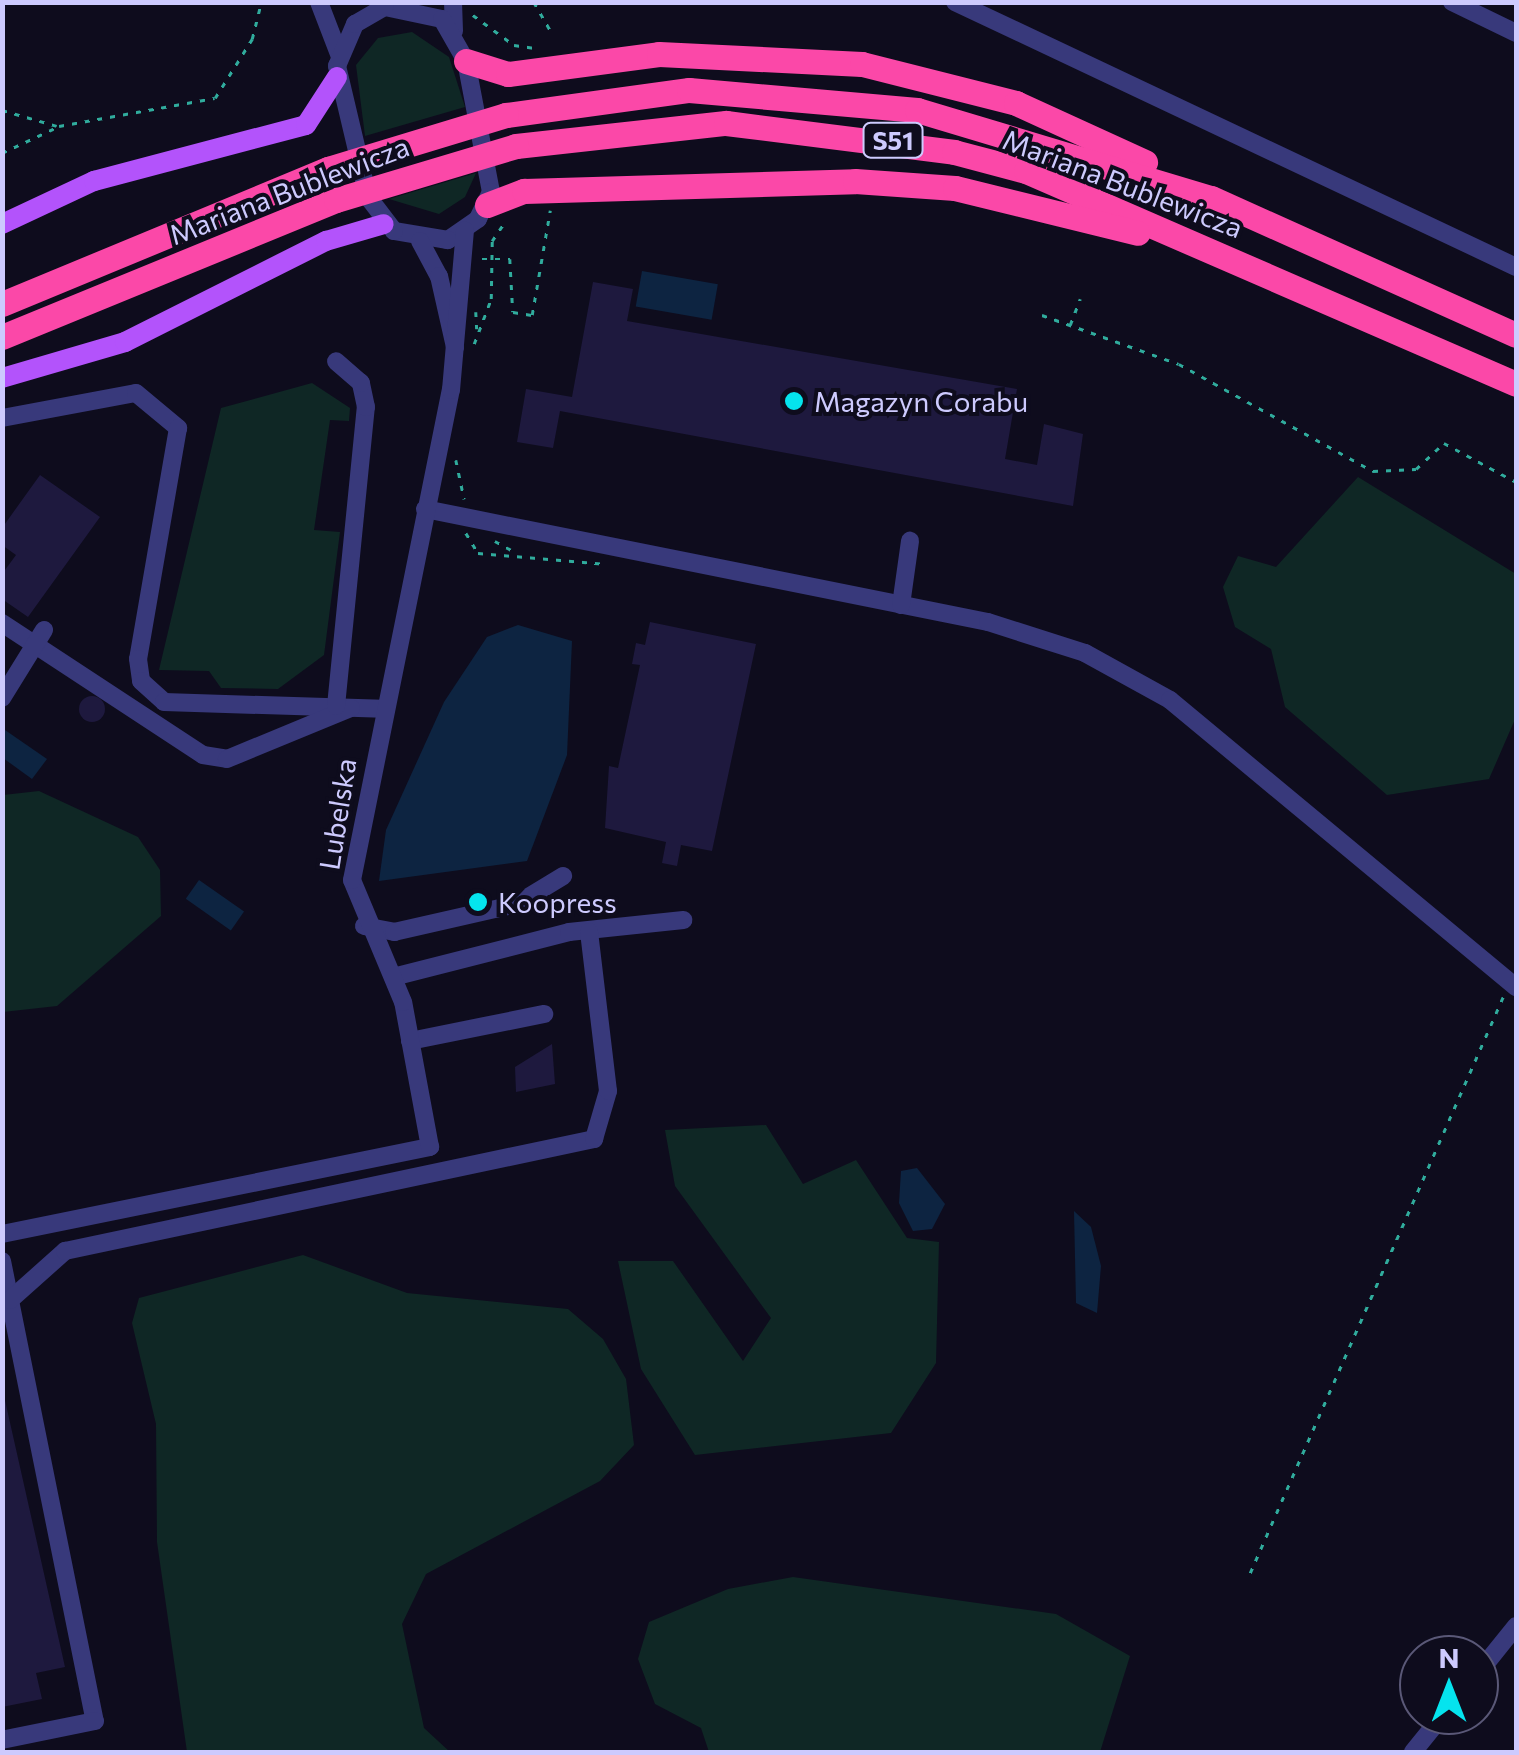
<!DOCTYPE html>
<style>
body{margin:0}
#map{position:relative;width:1519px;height:1755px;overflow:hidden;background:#0e0c1d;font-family:Commissioner,sans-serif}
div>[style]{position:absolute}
.green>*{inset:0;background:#0f2725}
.water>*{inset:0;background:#0d2441;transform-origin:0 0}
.building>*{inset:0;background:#1e193e}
.round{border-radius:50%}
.path>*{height:2.5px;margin-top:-1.25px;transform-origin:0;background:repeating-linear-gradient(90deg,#30ac9d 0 5px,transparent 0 13px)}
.minor>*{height:18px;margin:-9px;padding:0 9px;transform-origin:9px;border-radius:9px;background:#38397b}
.major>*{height:20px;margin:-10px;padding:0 10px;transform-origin:10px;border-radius:10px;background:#b353fb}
.highway>*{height:25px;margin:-12.5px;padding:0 12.5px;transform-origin:12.5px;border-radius:12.5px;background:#fb48a8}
.highway-bridge>*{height:25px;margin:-12.5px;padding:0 12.5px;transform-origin:12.5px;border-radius:12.5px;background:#fb48a8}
.dots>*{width:28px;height:28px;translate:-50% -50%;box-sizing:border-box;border:5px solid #0e0c1d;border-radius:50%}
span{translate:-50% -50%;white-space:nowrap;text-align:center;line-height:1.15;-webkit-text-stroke:8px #0e0c1d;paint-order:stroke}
.shield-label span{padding:2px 8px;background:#0e0c1d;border:2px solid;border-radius:8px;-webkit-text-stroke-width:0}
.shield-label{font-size:25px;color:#cdcafe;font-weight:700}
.street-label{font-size:28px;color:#cdcafe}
.poi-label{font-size:28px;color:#cdcafe}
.left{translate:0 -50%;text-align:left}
.frame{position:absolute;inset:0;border:5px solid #cdcafe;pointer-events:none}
.north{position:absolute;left:1399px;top:1635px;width:100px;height:100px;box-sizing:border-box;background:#0e0c1d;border:2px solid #5a5877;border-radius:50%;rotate:0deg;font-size:28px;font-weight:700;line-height:40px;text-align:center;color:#cdcafe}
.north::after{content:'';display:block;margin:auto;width:35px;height:45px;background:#05e4ee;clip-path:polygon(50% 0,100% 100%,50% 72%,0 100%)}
</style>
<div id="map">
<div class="green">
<div style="clip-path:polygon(412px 32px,449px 57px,465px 107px,365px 136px,356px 65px,378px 38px)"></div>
<div style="clip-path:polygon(476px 173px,465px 197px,439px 214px,389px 199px)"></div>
<div style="clip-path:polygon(312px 383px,350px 408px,349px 421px,330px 420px,314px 530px,340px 532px,324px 655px,278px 689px,221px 688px,209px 671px,159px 670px,221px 408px)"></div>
<div style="clip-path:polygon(1358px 477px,1516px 574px,1516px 717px,1489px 779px,1387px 795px,1285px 707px,1271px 649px,1235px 627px,1223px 587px,1238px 556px,1276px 567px)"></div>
<div style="clip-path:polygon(39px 791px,138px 837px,160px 870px,161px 916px,57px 1006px,3px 1012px,3px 795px)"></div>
<div style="clip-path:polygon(766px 1125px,803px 1184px,856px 1160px,907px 1238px,939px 1242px,936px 1363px,891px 1433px,695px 1455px,641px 1369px,618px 1261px,673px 1261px,743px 1361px,771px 1318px,675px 1186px,665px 1130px)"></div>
<div style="clip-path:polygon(303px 1255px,407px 1293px,568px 1309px,603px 1339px,626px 1379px,634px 1445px,600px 1481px,426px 1574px,402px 1624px,424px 1728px,450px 1752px,187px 1752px,157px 1542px,156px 1424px,132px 1323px,139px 1298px)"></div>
<div style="clip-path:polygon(793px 1577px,1056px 1614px,1130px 1656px,1100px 1752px,709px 1752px,701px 1728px,655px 1704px,638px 1659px,649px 1622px,728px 1589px)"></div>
</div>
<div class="water">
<div style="left:642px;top:271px;width:77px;height:36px;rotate:10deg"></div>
<div style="clip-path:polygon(518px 625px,572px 641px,567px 755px,527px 861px,379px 881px,386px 830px,444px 702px,487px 637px)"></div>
<div style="clip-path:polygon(5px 730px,47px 759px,32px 779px,3px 758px)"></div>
<div style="left:199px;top:880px;width:55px;height:23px;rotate:35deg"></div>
<div style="clip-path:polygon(917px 1168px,945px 1204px,932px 1229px,913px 1231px,899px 1203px,901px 1171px)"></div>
<div style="clip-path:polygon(1074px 1211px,1091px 1227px,1101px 1266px,1097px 1313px,1076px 1303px)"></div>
</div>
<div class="building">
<div style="clip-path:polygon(593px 282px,633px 289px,627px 321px,1017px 389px,1005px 459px,1037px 465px,1044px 424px,1083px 434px,1073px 506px,560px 411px,553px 448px,517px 442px,526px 389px,572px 397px)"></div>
<div style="clip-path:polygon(40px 475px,100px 517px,28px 617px,2px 599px,2px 574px,16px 555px,2px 545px,2px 528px)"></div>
<div style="clip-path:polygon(650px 622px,756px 644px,712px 851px,681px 845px,677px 866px,662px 863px,666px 842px,605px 828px,609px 766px,618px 768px,640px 665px,632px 664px,636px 643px,645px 645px)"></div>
<div class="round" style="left:79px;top:696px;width:26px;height:26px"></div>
<div style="clip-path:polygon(552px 1044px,555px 1084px,516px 1092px,515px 1067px)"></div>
<div style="clip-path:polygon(2px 1387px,65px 1667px,36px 1673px,42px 1699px,2px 1707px)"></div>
</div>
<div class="path">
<div style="left:534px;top:2px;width:34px;rotate:60deg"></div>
<div style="left:473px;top:15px;width:51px;rotate:36.2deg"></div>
<div style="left:514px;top:45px;width:21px;rotate:8deg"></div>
<div style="left:2px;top:110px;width:57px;rotate:16.2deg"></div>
<div style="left:2px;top:153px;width:63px;rotate:-25.3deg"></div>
<div style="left:59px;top:126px;width:158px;rotate:-10.2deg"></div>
<div style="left:215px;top:98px;width:70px;rotate:-57.9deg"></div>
<div style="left:252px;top:39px;width:38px;rotate:-76deg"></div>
<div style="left:482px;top:259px;width:28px"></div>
<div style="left:510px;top:259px;width:53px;rotate:86.8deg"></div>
<div style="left:513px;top:312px;width:19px;rotate:9deg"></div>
<div style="left:532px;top:315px;width:106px;rotate:-80.2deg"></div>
<div style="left:476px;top:312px;width:17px;rotate:87deg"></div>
<div style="left:1042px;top:315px;width:145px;rotate:19.7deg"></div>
<div style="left:1179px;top:364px;width:222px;rotate:28.9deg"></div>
<div style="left:1373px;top:471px;width:43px;rotate:-2.7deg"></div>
<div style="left:1416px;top:469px;width:38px;rotate:-43deg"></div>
<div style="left:1444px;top:443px;width:82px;rotate:28.4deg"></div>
<div style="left:1070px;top:325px;width:28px;rotate:-69deg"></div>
<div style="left:474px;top:344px;width:48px;rotate:-69.3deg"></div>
<div style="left:491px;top:299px;width:58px;rotate:-89deg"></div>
<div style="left:492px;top:241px;width:25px;rotate:-56deg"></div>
<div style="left:456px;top:460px;width:40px;rotate:78deg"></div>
<div style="left:466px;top:533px;width:23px;rotate:59deg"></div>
<div style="left:478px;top:553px;width:129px;rotate:4.9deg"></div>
<div style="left:495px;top:541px;width:23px;rotate:29deg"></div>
<div style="left:1250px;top:1573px;width:629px;rotate:-66.29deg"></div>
</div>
<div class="minor">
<div style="left:319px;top:2px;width:56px;rotate:69deg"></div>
<div style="left:453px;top:2px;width:29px;rotate:88deg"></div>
<div style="left:955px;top:2px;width:620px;rotate:25.28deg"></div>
<div style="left:1452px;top:2px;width:71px;rotate:25.8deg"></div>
<div style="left:385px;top:7px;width:58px;rotate:11.9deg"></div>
<div style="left:442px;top:19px;width:48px;rotate:60.3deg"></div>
<div style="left:466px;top:61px;width:133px;rotate:79.2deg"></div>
<div style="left:491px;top:192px;width:30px;rotate:116deg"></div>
<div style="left:478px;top:219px;width:37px;rotate:145deg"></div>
<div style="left:448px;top:240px;width:55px;rotate:-170.5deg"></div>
<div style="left:394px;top:231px;width:43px;rotate:-127.4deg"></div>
<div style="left:368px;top:197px;width:135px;rotate:-103.3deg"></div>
<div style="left:337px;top:66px;width:46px;rotate:-66.8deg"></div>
<div style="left:355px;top:24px;width:34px;rotate:-30deg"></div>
<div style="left:420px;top:241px;width:40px;rotate:62deg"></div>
<div style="left:439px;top:276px;width:73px;rotate:77.3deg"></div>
<div style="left:2px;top:418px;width:136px;rotate:-10.6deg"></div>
<div style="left:136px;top:393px;width:55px;rotate:39.8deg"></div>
<div style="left:178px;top:428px;width:234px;rotate:99.8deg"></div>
<div style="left:138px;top:659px;width:22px;rotate:82deg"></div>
<div style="left:141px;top:681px;width:31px;rotate:42deg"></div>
<div style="left:164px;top:702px;width:218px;rotate:1.8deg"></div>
<div style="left:425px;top:509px;width:574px;rotate:11.35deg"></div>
<div style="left:988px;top:622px;width:102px;rotate:17.7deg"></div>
<div style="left:1085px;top:653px;width:97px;rotate:28.9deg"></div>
<div style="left:1170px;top:700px;width:450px;rotate:39.7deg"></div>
<div style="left:901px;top:605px;width:65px;rotate:-82deg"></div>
<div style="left:2px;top:623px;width:240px;rotate:33.3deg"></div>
<div style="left:203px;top:755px;width:24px;rotate:9deg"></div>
<div style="left:227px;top:759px;width:134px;rotate:-22.4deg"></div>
<div style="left:2px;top:698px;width:80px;rotate:-58.3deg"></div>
<div style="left:336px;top:706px;width:301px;rotate:-84.3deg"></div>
<div style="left:366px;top:407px;width:25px;rotate:-102deg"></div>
<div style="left:361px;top:383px;width:33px;rotate:-139deg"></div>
<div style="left:364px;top:926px;width:31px;rotate:11deg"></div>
<div style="left:394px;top:932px;width:126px;rotate:-12.8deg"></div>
<div style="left:517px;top:904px;width:54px;rotate:-31.3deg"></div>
<div style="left:393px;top:977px;width:182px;rotate:-14.3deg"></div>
<div style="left:569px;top:932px;width:115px;rotate:-6deg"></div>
<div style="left:410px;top:1041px;width:137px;rotate:-11.4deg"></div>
<div style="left:2px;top:1234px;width:437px;rotate:-11.5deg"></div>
<div style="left:430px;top:1147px;width:147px;rotate:-100.5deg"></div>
<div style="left:403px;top:1002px;width:132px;rotate:-112.7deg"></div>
<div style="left:352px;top:880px;width:500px;rotate:-78.6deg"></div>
<div style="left:451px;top:390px;width:160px;rotate:-85deg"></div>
<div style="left:2px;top:1261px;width:469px;rotate:78.6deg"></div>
<div style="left:95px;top:1721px;width:95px;rotate:168.5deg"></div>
<div style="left:10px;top:1300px;width:74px;rotate:-41.7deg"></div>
<div style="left:65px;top:1251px;width:541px;rotate:-11.95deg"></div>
<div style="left:594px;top:1139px;width:50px;rotate:-73.7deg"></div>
<div style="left:608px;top:1091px;width:160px;rotate:-96.8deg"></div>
<div style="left:1479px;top:1672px;width:59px;rotate:-51.2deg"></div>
<div style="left:1413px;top:1752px;width:48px;rotate:-51deg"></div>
</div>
<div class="major">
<div style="left:2px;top:224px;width:102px;rotate:-25.1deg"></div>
<div style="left:94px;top:181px;width:219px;rotate:-14.8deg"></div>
<div style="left:306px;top:125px;width:57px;rotate:-57.1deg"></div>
<div style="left:2px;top:378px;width:128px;rotate:-16.3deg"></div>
<div style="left:125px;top:342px;width:225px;rotate:-26.7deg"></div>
<div style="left:326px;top:241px;width:60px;rotate:-16.3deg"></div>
</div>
<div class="highway">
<div style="left:466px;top:61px;width:44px;rotate:17.2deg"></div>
<div style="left:508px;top:74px;width:152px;rotate:-7.5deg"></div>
<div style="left:659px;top:54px;width:203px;rotate:2.8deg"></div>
<div style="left:862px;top:64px;width:159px;rotate:14.2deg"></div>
<div style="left:1016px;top:103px;width:142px;rotate:24.6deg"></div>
<div style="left:506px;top:115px;width:185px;rotate:-7.8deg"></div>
<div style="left:689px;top:90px;width:229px;rotate:5deg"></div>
<div style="left:917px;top:110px;width:307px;rotate:16.7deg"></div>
<div style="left:1211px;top:198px;width:334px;rotate:24.2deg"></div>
<div style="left:516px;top:146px;width:211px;rotate:-6.3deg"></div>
<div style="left:726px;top:123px;width:230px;rotate:7.2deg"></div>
<div style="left:954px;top:152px;width:74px;rotate:14.8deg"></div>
<div style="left:1026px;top:171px;width:534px;rotate:23.49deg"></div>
<div style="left:487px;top:205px;width:40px;rotate:-21deg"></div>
<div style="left:524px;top:191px;width:331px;rotate:-1.7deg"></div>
<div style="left:855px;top:181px;width:100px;rotate:4deg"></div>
<div style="left:955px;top:188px;width:188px;rotate:13.8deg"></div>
<div style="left:2px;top:304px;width:353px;rotate:-22.5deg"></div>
<div style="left:2px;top:337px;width:361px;rotate:-22.3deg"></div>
</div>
<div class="highway-bridge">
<div style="left:328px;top:169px;width:186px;rotate:-16.9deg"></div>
<div style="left:336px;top:200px;width:188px;rotate:-16.7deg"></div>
</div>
<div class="dots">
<div style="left:794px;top:401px;background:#05e4ee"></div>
<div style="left:478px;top:902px;background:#05e4ee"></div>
</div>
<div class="shield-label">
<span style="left:893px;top:140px">S51</span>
</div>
<div class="street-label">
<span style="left:1123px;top:183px;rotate:21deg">Mariana Bublewicza</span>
<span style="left:289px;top:190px;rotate:-21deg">Mariana Bublewicza</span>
<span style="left:337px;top:814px;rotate:-81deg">Lubelska</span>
</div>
<div class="poi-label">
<span class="left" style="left:814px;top:401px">Magazyn Corabu</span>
<span class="left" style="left:498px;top:902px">Koopress</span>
</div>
<div class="frame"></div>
<div class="north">N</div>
</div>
